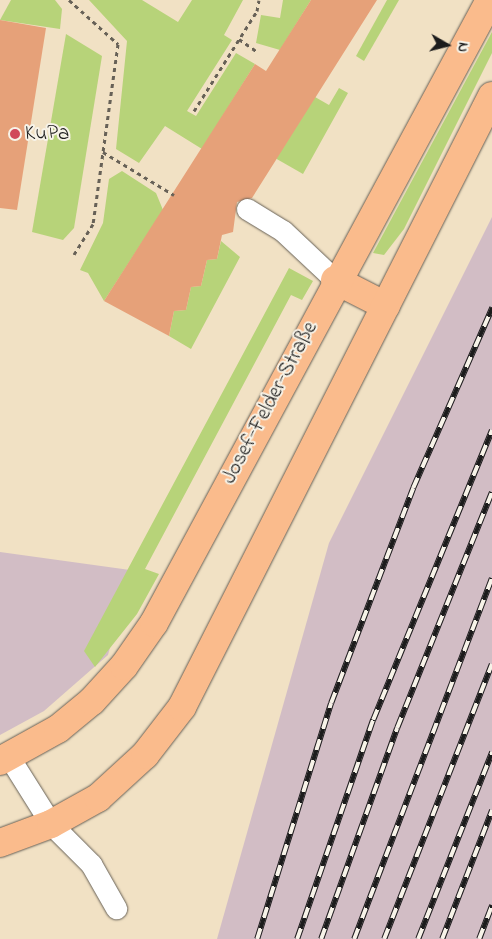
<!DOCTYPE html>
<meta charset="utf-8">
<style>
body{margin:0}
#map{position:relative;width:492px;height:939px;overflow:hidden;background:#f1e1c4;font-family:"Indie Flower",sans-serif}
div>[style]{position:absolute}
.industrial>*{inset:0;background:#d2bdc5}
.green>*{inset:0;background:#b7d379}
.building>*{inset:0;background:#e6a179}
.path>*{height:3px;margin-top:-1.5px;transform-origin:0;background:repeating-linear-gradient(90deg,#676157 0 4px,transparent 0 8px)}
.roads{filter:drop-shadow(0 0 1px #676157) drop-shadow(0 0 1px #676157)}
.lane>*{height:21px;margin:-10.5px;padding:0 10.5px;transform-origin:10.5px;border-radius:10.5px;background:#fff}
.primary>*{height:28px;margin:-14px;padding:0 14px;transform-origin:14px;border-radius:14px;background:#fabb8c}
.rail>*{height:5.5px;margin-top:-2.75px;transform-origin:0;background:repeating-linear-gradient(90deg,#f7f3e8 0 11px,#1c1c1c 0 22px);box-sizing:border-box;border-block:1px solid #1c1c1c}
.dots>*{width:14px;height:14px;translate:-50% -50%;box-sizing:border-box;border:2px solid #f7f3e8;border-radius:50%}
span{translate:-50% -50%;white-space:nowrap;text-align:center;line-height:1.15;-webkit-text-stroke:4px #f7f3e8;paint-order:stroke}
.poi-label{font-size:21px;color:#1c1c1c}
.left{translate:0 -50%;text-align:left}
.street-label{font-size:21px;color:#1c1c1c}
.north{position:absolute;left:422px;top:20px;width:50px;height:50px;-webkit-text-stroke:4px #f7f3e8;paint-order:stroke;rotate:98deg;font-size:14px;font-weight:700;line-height:20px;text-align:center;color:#1c1c1c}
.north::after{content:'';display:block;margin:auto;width:18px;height:22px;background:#1c1c1c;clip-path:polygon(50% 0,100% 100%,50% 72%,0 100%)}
</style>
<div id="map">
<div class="industrial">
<div style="clip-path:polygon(492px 217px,492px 939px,217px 939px,329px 543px)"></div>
<div style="clip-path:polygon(0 552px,130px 570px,108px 655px,44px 711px,0 735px)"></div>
</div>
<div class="green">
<div style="clip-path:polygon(11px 0,55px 0,62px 9px,60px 29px,0 20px)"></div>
<div style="clip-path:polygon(89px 0,142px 0,178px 22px,192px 0,243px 0,224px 35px,232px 40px,187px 111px,196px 116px,236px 53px,255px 64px,202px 149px,165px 126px,139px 163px,116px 149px,127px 41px)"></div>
<div style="clip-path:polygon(283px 0,311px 0,280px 50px,256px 43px,261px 15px,280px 18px)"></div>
<div style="clip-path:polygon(387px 0,399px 0,364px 61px,356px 56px)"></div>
<div style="clip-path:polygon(492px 32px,492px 53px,404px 229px,384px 255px,373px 253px)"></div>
<div style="clip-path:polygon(66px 34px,102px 56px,74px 228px,63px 240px,32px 232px)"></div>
<div style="clip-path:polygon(339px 88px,348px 93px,303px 174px,275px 158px,315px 97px,329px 105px)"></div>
<div style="clip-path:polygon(122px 171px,156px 193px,163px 210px,104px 301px,88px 273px,80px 270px,103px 223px,109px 179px)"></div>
<div style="clip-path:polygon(221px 241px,240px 257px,191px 349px,169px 336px,174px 311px,186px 310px,191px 287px,201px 286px,207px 260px,217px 259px)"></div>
<div style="clip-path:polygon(289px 268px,313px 281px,302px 300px,291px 295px,145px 569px,159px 574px,137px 614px,95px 667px,84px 651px)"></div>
</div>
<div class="building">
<div style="clip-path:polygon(311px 0,377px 0,252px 198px,237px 202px,233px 232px,222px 235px,217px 259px,207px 260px,201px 286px,191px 287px,186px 310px,174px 311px,169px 336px,104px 301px,255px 64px,266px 71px)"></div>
<div style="clip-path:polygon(0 20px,46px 28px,17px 210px,0 208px)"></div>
</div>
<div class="path">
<div style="left:69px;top:0;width:66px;rotate:41.9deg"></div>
<div style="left:118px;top:44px;width:182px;rotate:97.9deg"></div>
<div style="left:93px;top:224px;width:36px;rotate:122deg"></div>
<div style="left:239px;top:39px;width:21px;rotate:35deg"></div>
<div style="left:194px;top:111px;width:118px;rotate:-57.8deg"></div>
<div style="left:257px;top:11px;width:11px;rotate:-80deg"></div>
<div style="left:103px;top:152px;width:83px;rotate:31.2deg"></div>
</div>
<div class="roads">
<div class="lane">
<div style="left:247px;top:209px;width:42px;rotate:31.4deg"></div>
<div style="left:283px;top:231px;width:71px;rotate:43.3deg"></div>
<div style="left:9px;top:757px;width:79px;rotate:57.9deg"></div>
<div style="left:51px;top:824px;width:57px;rotate:45deg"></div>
<div style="left:91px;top:864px;width:51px;rotate:60.4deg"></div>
</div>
<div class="primary">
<div style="left:335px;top:280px;width:57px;rotate:27deg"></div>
<div style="left:0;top:761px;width:66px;rotate:-28.9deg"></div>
<div style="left:58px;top:729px;width:44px;rotate:-39.5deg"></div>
<div style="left:92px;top:701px;width:47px;rotate:-47.6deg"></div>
<div style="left:124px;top:666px;width:52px;rotate:-55.1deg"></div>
<div style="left:154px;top:623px;width:708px;rotate:-61.66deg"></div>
<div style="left:0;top:843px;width:54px;rotate:-20.4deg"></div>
<div style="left:51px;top:824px;width:54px;rotate:-29deg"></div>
<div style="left:98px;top:798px;width:64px;rotate:-42.5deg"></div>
<div style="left:145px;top:755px;width:61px;rotate:-52.4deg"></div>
<div style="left:182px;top:707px;width:685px;rotate:-63.1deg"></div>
</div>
</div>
<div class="rail">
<div style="left:257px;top:939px;width:247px;rotate:-72.6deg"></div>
<div style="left:331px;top:703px;width:230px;rotate:-69.1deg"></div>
<div style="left:413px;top:488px;width:197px;rotate:-66.3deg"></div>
<div style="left:297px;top:939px;width:232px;rotate:-70.9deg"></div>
<div style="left:373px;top:720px;width:313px;rotate:-67.7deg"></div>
<div style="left:321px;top:939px;width:224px;rotate:-70.2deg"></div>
<div style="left:397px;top:728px;width:254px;rotate:-68.1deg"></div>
<div style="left:354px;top:939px;width:386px;rotate:-69.1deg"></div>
<div style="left:384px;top:939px;width:295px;rotate:-68.6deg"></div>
<div style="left:418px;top:939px;width:201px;rotate:-68.4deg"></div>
<div style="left:442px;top:939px;width:138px;rotate:-68.8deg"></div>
<div style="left:479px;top:939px;width:36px;rotate:-69deg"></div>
</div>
<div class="dots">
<div style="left:15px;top:134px;background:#d1495b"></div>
</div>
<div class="poi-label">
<span class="left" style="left:25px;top:134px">KuPa</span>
</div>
<div class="street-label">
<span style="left:270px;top:403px;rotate:-62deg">Josef-Felder-Straße</span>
</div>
<div class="north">N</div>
</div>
